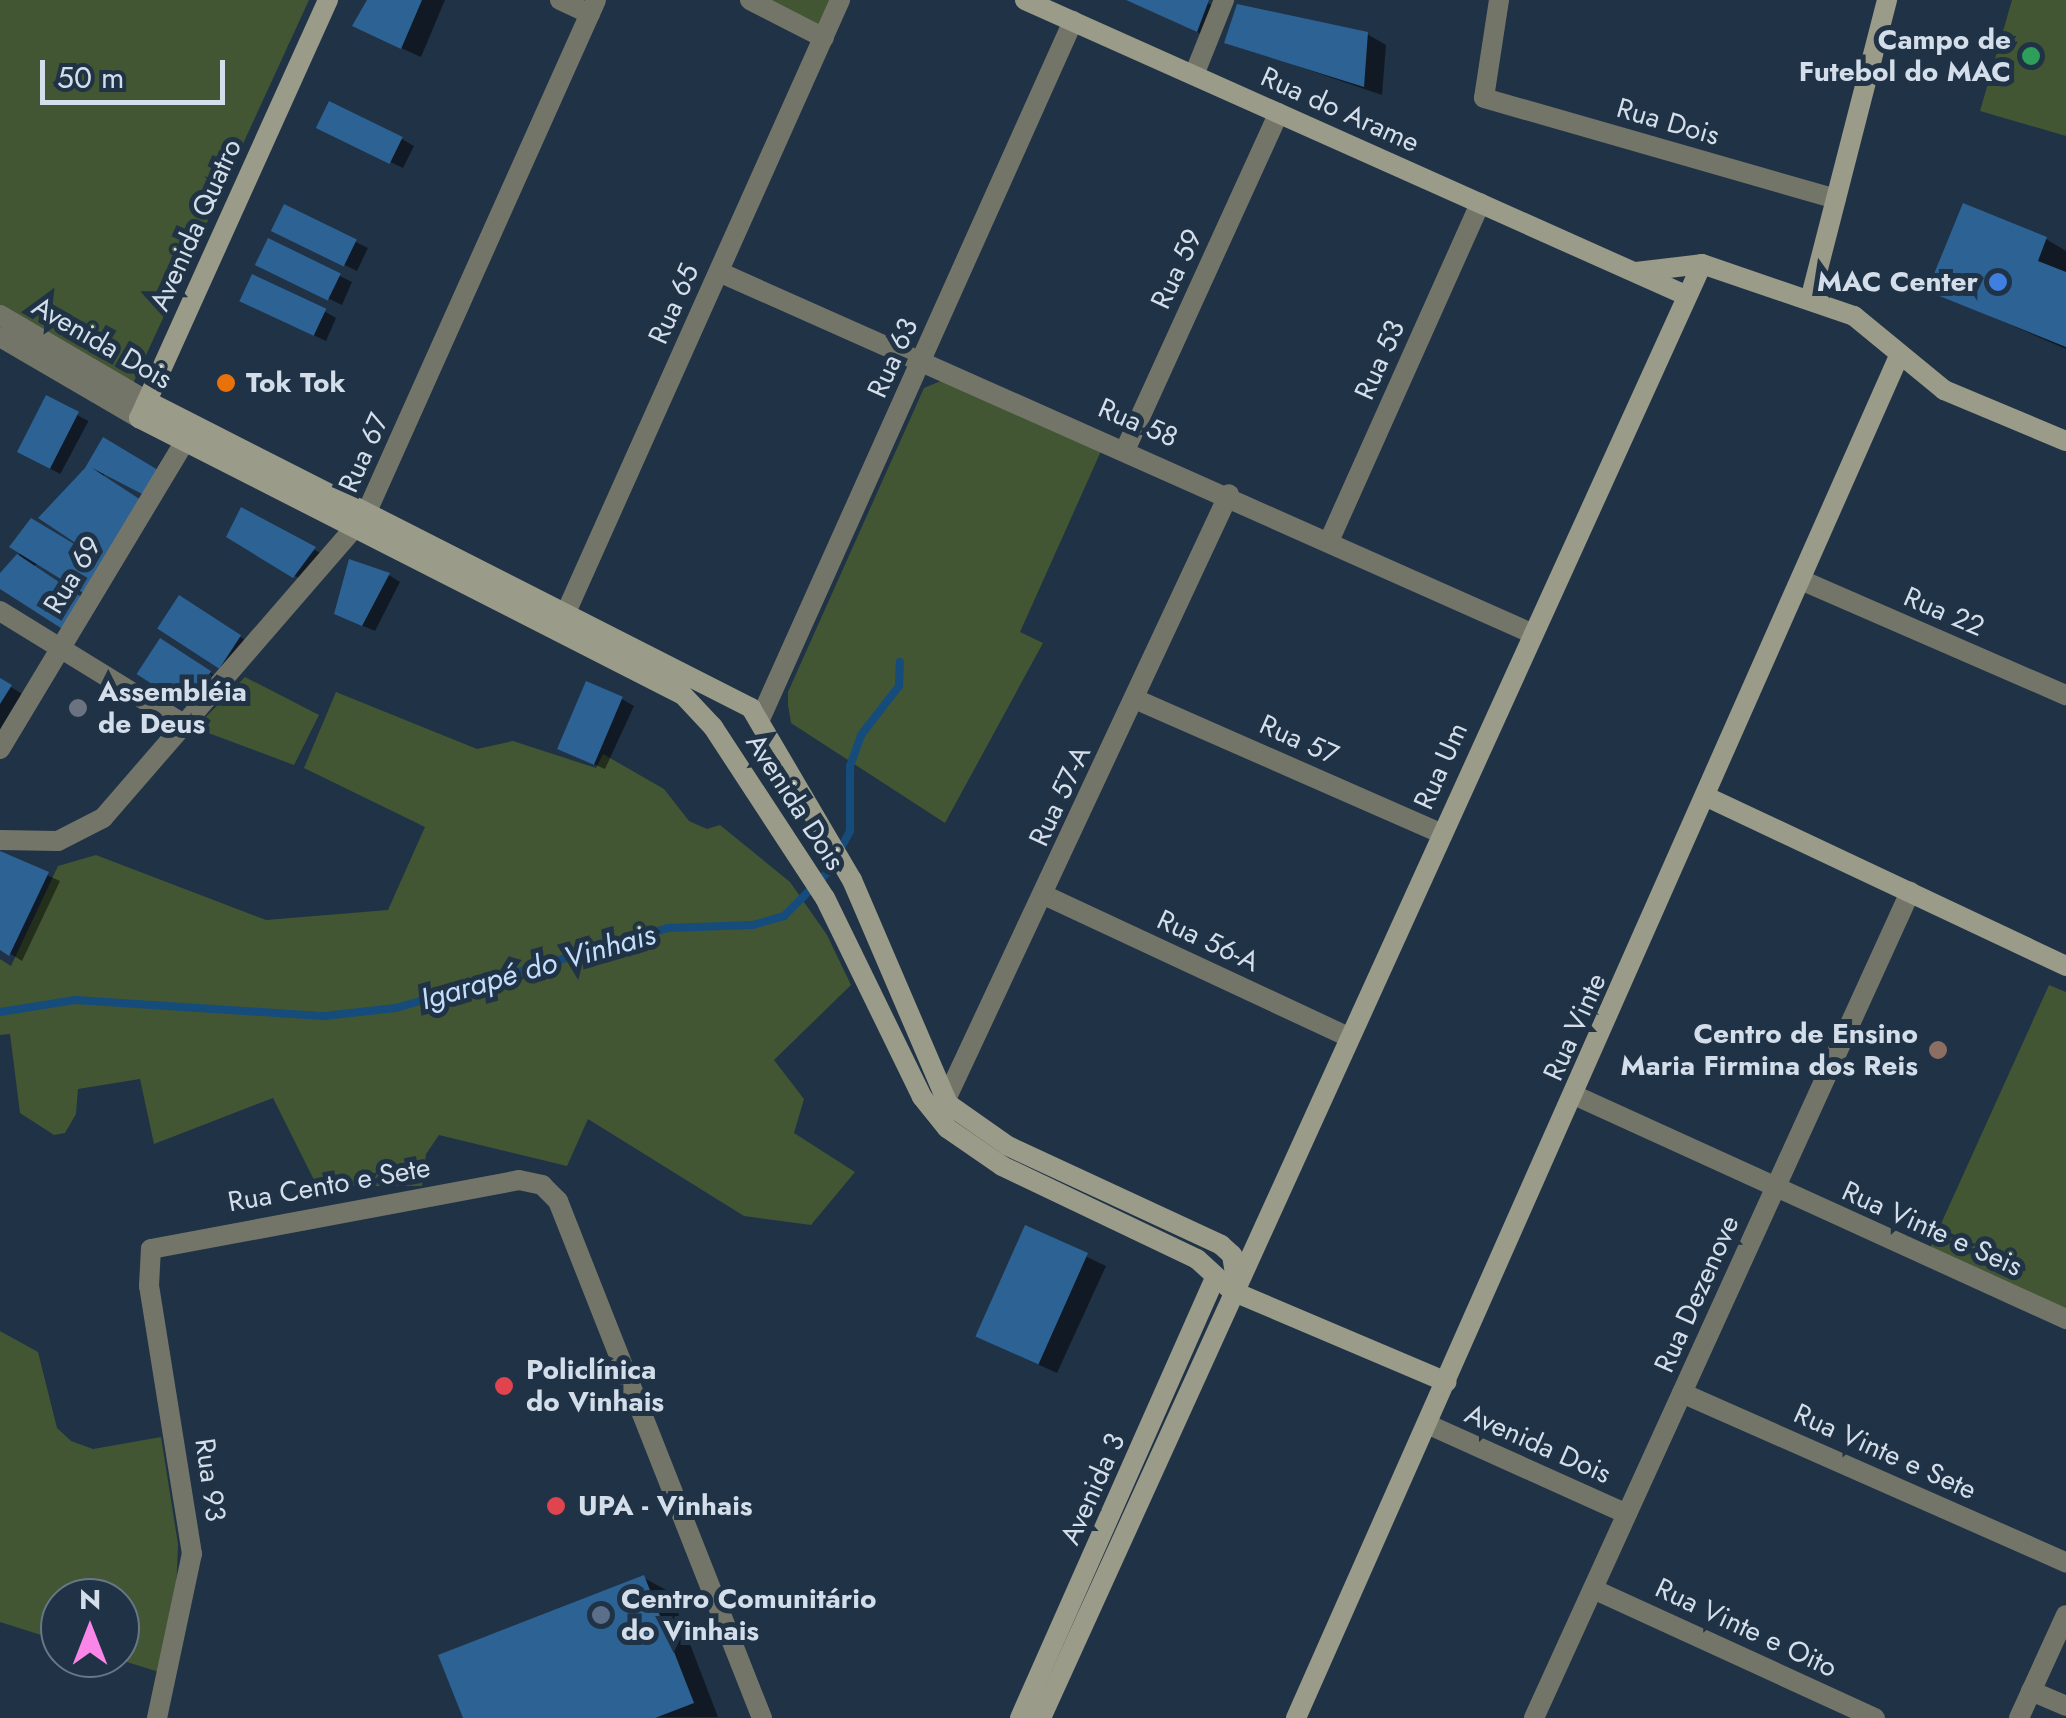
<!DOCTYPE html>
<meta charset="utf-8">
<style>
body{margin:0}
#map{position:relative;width:2066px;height:1718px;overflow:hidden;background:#203245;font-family:Jost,sans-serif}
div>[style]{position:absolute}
.green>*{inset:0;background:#425633}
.shadow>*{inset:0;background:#0007;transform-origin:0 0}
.stream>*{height:8px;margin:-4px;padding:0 4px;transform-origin:4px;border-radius:4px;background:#154c7c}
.building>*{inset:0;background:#2d6294;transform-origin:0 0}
.street>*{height:20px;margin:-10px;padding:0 10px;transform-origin:10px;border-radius:10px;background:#747569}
.secondary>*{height:20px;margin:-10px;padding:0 10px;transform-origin:10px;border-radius:10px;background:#9a9b88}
.dots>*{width:28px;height:28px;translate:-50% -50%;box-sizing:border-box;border:5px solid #203245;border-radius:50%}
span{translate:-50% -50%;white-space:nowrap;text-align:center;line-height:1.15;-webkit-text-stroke:10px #203245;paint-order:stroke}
.poi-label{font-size:28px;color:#d3deea;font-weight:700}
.right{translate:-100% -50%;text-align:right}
.left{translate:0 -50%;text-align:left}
.street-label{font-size:28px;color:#d3deea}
.water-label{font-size:30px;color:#c3dffd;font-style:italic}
.north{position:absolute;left:40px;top:1578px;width:100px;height:100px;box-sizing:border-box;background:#203245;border:2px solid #687787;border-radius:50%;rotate:0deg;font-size:28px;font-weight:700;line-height:40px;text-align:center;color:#d3deea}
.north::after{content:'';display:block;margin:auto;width:35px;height:45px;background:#fa87e7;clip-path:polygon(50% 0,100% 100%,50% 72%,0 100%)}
.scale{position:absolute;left:40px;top:60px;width:185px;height:45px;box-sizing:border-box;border:5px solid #d3deea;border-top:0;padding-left:12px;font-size:30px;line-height:35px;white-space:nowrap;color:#d3deea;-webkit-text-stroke:8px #203245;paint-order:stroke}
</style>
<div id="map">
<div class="green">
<div style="clip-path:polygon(0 0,309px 0,130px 390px,0 314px)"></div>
<div style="clip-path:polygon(767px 0,832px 0,819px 28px)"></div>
<div style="clip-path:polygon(2012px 0,2066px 0,2066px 136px,1980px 111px)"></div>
<div style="clip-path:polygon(943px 380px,1102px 449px,1020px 632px,1043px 643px,945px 823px,791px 723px,788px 705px,788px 692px,924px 388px)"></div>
<div style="clip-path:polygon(245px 677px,319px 715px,294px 765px,195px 728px)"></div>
<div style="clip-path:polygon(336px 692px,477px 749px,513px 741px,596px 768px,603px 754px,664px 789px,689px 821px,707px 829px,720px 825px,790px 882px,827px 935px,851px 985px,774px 1060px,804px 1099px,794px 1133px,855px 1172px,811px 1225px,744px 1216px,588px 1119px,567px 1166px,439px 1135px,426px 1154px,422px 1186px,317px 1186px,273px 1098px,154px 1144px,140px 1079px,78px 1089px,76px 1114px,65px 1133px,54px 1135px,20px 1113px,10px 1034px,0 1035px,0 959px,11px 966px,58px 866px,96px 855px,266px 920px,388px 910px,425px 827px,304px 768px)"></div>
<div style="clip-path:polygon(2049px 985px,2066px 992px,2066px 1309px,1930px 1248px)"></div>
<div style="clip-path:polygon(0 1331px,38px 1352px,57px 1428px,71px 1441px,93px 1449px,161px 1437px,178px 1544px,176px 1594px,159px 1672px,114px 1658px,120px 1658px,120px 1598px,60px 1598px,60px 1641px,0 1622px)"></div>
</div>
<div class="shadow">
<div style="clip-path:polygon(370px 0,445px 0,421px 57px,374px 36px)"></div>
<div style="clip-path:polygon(1127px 0,1202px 0,1227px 13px,1217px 41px)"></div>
<div style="clip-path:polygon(1367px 34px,1386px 45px,1382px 95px,1227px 42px)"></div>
<div style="clip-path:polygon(332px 134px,402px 139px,414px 146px,403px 168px)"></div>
<div style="clip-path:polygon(285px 208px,368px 248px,357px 271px,286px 237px)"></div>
<div style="clip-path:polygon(2046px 239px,2066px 251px,2066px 349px,1930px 290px)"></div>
<div style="clip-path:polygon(269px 241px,352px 282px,342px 305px,270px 270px)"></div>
<div style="clip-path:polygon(254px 307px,324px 311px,336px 318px,326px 341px)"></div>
<div style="left:47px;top:399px;width:47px;height:60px;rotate:28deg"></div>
<div style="clip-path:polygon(104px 440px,104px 477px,151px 509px,98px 598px,37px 564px,0 586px,0 576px,22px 552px,92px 557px,87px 469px)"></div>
<div style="clip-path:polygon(242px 511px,326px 556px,307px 583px,229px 536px)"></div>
<div style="clip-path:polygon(389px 575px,400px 582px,375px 631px,349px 620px)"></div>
<div style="clip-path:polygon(191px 605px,251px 644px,228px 672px,216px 665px)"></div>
<div style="clip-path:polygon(172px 648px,221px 680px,197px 711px,185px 704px)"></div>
<div style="clip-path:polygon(0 680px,22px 694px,0 730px)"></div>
<div style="clip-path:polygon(622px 699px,634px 706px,605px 769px,568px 753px)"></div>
<div style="clip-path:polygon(0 854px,60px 881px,22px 961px,0 947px)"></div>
<div style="clip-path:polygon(1026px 1228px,1106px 1266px,1057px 1373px,997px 1346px)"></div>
<div style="clip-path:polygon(644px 1578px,670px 1592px,718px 1717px,466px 1718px)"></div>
</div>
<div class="stream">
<div style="left:0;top:1012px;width:76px;rotate:-9.1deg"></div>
<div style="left:75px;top:1000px;width:250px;rotate:3.7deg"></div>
<div style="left:324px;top:1016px;width:72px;rotate:-6.3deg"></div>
<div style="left:396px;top:1008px;width:284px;rotate:-16.4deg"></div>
<div style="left:668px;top:928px;width:85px;rotate:-2deg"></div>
<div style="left:753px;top:925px;width:32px;rotate:-16deg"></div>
<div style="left:784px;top:916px;width:62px;rotate:-45deg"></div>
<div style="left:828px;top:872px;width:47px;rotate:-61.8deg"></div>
<div style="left:850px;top:831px;width:65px;rotate:-90deg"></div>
<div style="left:850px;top:766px;width:33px;rotate:-70deg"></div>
<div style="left:861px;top:735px;width:62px;rotate:-52.2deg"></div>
<div style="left:899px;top:686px;width:24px;rotate:-88deg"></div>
</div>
<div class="building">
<div style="clip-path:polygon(367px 0,422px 0,401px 49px,352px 26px)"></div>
<div style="clip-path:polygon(1126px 0,1209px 0,1197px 32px)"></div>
<div style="clip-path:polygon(1237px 4px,1368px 32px,1364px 87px,1224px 43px)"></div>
<div style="left:329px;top:101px;width:82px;height:30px;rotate:26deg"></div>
<div style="clip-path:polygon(1963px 203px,2047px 237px,2038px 261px,2066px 272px,2066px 347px,1927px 291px)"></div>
<div style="left:284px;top:204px;width:81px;height:30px;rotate:26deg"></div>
<div style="left:268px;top:238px;width:81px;height:30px;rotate:26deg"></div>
<div style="left:252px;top:274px;width:82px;height:30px;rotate:25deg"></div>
<div style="left:46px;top:395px;width:37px;height:64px;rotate:27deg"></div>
<div style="clip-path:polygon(103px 437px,158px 470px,144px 495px,92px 468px,141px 500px,85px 594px,9px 547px,31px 518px,101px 560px,38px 518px,85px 468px)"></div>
<div style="clip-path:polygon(241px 507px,316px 547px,293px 578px,226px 537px)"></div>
<div style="clip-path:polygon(17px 554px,83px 598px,64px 630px,0 589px,0 573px)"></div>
<div style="clip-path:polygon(349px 559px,390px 573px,362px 626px,334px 614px)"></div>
<div style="left:179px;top:595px;width:74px;height:40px;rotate:33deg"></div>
<div style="left:160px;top:638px;width:61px;height:43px;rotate:33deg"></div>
<div style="clip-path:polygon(0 678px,12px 685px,0 704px)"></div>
<div style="left:586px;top:681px;width:40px;height:74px;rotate:23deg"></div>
<div style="clip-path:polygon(0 851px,49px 872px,9px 956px,0 950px)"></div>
<div style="left:1025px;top:1225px;width:69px;height:122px;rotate:24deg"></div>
<div style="clip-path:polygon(644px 1575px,694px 1703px,655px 1718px,463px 1718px,438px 1655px)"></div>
</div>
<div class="street">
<div style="left:560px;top:0;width:33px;rotate:25deg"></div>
<div style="left:750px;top:0;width:83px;rotate:27.2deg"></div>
<div style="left:1499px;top:0;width:99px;rotate:98.7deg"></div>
<div style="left:1484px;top:98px;width:366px;rotate:16deg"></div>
<div style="left:1194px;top:75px;width:81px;rotate:-68.2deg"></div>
<div style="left:719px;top:272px;width:889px;rotate:23.97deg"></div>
<div style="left:0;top:315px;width:170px;rotate:30.3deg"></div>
<div style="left:0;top:337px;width:161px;rotate:30.2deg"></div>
<div style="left:1126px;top:448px;width:368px;rotate:-65.5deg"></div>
<div style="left:1330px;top:539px;width:368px;rotate:-65.9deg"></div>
<div style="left:1801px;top:580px;width:289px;rotate:23.5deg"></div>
<div style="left:0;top:611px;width:217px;rotate:31.6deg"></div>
<div style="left:559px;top:628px;width:688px;rotate:-65.89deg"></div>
<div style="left:1135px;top:699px;width:333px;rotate:23.7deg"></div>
<div style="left:761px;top:717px;width:763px;rotate:-65.85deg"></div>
<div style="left:0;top:749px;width:372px;rotate:-59deg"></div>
<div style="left:0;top:840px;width:58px;rotate:1deg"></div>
<div style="left:58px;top:841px;width:51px;rotate:-27.1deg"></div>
<div style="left:103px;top:818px;width:400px;rotate:-49.1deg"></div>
<div style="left:365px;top:516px;width:565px;rotate:-65.88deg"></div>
<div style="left:1044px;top:895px;width:336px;rotate:25deg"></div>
<div style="left:1574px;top:1095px;width:541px;rotate:24.48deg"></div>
<div style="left:940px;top:1112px;width:682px;rotate:-64.94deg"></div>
<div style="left:1682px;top:1393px;width:420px;rotate:23.8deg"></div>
<div style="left:1427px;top:1424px;width:219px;rotate:24.2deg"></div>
<div style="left:1593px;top:1589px;width:310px;rotate:24.6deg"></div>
<div style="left:2031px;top:1691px;width:38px;rotate:23deg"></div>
<div style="left:157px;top:1718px;width:168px;rotate:-78deg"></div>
<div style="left:192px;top:1554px;width:271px;rotate:-99.1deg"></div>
<div style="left:149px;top:1286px;width:37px;rotate:-87deg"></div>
<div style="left:151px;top:1249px;width:374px;rotate:-10.6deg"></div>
<div style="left:519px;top:1180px;width:24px;rotate:12deg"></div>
<div style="left:542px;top:1185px;width:23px;rotate:45deg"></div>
<div style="left:558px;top:1201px;width:556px;rotate:68.47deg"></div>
<div style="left:1534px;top:1718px;width:908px;rotate:-65.52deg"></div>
<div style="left:2019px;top:1718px;width:113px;rotate:-65.5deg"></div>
</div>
<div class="secondary">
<div style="left:328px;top:0;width:459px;rotate:114.3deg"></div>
<div style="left:139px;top:418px;width:610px;rotate:26.98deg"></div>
<div style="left:683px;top:695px;width:44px;rotate:46.8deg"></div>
<div style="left:713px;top:727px;width:204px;rotate:56.8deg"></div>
<div style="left:825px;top:898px;width:221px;rotate:64deg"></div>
<div style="left:922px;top:1097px;width:40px;rotate:51deg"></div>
<div style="left:947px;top:1128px;width:67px;rotate:34.6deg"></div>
<div style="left:1002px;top:1166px;width:216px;rotate:25.5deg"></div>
<div style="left:1197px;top:1259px;width:47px;rotate:42.4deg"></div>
<div style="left:1232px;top:1291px;width:233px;rotate:23deg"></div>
<div style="left:1025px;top:0;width:723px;rotate:24.08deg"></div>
<div style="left:1636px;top:272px;width:66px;rotate:-6.9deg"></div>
<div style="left:1702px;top:264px;width:161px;rotate:18.9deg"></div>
<div style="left:1854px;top:316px;width:117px;rotate:39.4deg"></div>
<div style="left:1944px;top:390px;width:132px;rotate:22.7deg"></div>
<div style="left:1810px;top:300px;width:310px;rotate:-75.6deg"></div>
<div style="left:147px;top:401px;width:678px;rotate:26.94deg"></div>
<div style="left:751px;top:708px;width:199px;rotate:59.6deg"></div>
<div style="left:852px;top:880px;width:244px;rotate:66.8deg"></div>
<div style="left:948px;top:1104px;width:73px;rotate:35deg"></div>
<div style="left:1008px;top:1146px;width:235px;rotate:24.9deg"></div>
<div style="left:1221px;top:1245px;width:15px;rotate:42deg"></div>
<div style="left:1232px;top:1255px;width:24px;rotate:81deg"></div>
<div style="left:1707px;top:797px;width:397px;rotate:25.2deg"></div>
<div style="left:1020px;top:1718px;width:478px;rotate:-66.1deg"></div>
<div style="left:1041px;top:1718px;width:1597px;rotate:-65.55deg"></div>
<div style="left:1296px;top:1718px;width:1490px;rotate:-66.12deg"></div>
</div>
<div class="dots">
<div style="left:2031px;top:56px;background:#2e9e5b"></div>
<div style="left:1998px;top:282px;background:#3f7fe0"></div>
<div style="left:226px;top:383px;background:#e8710a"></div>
<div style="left:78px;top:708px;background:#6b7280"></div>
<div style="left:1938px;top:1050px;background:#8d6e63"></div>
<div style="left:504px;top:1386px;background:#e0444e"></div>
<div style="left:556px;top:1506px;background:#e0444e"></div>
<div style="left:601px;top:1615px;background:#5c6f8a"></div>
</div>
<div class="poi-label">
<span class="right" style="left:2011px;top:56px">Campo de<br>Futebol do MAC</span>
<span class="right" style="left:1978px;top:282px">MAC Center</span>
<span class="left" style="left:246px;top:383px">Tok Tok</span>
<span class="left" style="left:98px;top:708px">Assembléia<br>de Deus</span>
<span class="right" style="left:1918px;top:1050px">Centro de Ensino<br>Maria Firmina dos Reis</span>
<span class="left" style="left:526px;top:1386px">Policlínica<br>do Vinhais</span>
<span class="left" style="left:578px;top:1506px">UPA - Vinhais</span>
<span class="left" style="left:621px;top:1615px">Centro Comunitário<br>do Vinhais</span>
</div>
<div class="street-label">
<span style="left:1340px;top:110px;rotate:24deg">Rua do Arame</span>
<span style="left:1668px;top:122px;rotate:16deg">Rua Dois</span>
<span style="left:196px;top:225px;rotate:-66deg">Avenida Quatro</span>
<span style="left:1177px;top:269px;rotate:-65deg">Rua 59</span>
<span style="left:674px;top:304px;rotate:-66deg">Rua 65</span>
<span style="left:102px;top:343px;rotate:30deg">Avenida Dois</span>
<span style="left:893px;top:358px;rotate:-66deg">Rua 63</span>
<span style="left:1380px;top:360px;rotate:-66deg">Rua 53</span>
<span style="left:1138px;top:423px;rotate:23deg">Rua 58</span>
<span style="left:364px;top:453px;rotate:-66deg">Rua 67</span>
<span style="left:73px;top:575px;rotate:-59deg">Rua 69</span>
<span style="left:1944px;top:612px;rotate:23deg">Rua 22</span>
<span style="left:1299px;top:740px;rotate:24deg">Rua 57</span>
<span style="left:1441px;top:766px;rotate:-66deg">Rua Um</span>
<span style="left:1060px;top:796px;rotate:-65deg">Rua 57-A</span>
<span style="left:795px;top:802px;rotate:57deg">Avenida Dois</span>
<span style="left:1208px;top:941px;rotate:25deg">Rua 56-A</span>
<span style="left:1575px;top:1027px;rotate:-66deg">Rua Vinte</span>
<span style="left:329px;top:1185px;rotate:-10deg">Rua Cento e Sete</span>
<span style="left:1932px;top:1229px;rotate:24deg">Rua Vinte e Seis</span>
<span style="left:1697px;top:1294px;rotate:-66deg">Rua Dezenove</span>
<span style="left:1538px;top:1444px;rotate:24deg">Avenida Dois</span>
<span style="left:1885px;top:1452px;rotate:24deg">Rua Vinte e Sete</span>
<span style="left:210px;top:1480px;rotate:82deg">Rua 93</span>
<span style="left:1093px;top:1489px;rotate:-66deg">Avenida 3</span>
<span style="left:1746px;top:1628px;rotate:25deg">Rua Vinte e Oito</span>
</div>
<div class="water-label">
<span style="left:538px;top:967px;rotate:-16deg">Igarapé do Vinhais</span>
</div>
<div class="north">N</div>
<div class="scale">50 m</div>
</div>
